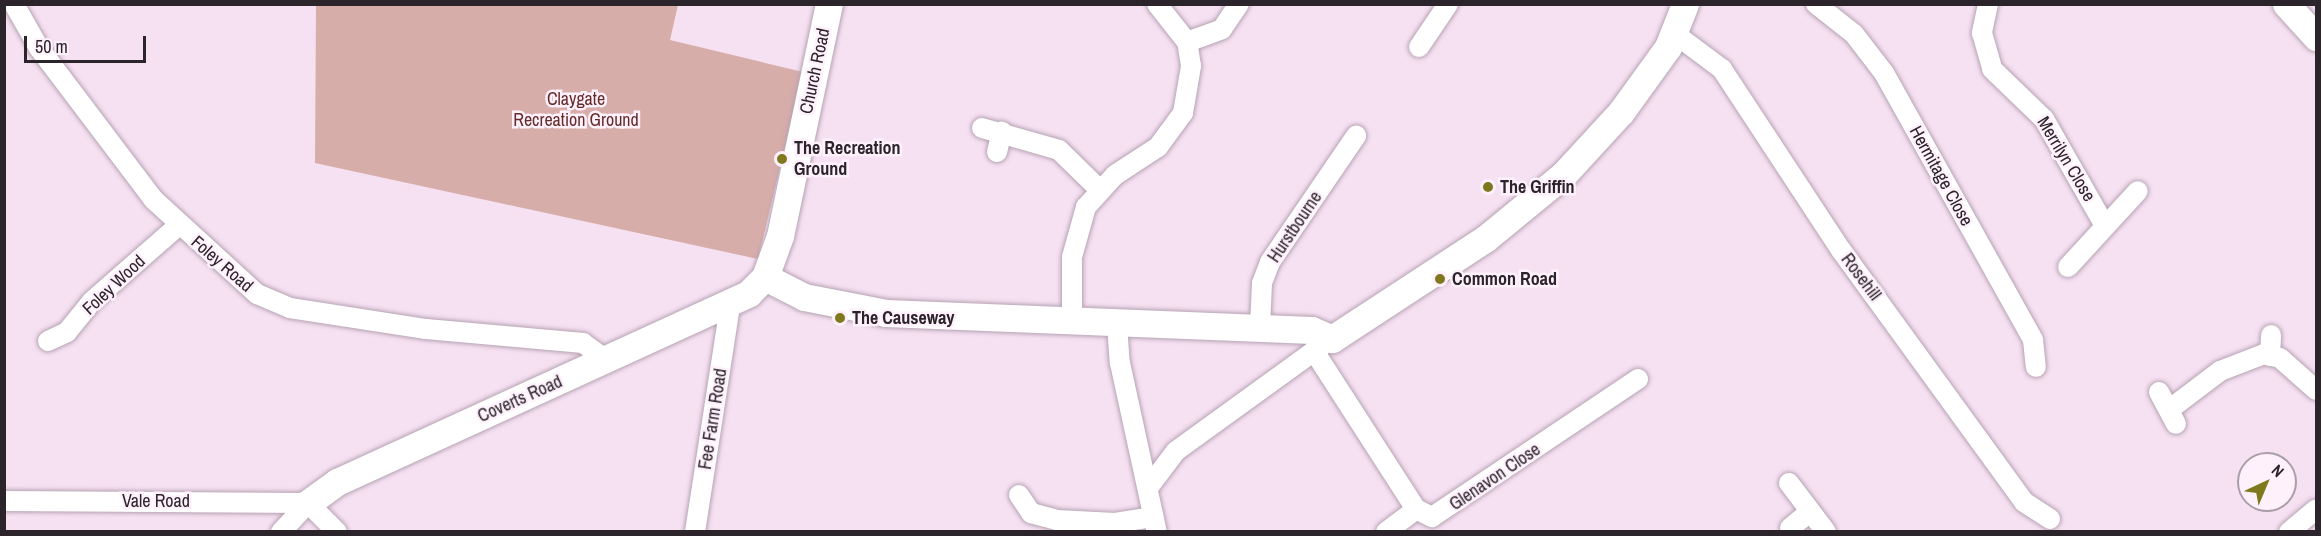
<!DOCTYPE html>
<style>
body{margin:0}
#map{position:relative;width:2321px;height:536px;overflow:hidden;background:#f6e1f2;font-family:"Archivo Narrow",sans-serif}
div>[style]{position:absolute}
.green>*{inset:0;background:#d7ada9}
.roads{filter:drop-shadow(0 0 2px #b6a3b3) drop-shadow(0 0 2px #b6a3b3)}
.street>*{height:20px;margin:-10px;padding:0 10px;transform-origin:10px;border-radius:10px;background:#fff}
.secondary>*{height:27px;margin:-13.5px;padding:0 13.5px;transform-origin:13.5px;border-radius:13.5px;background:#fff}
.dots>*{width:16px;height:16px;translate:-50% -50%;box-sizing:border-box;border:3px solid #fef1fc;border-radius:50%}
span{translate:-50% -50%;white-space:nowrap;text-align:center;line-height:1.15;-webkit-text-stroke:5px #fef1fc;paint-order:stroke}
.street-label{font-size:18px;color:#2b242a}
.park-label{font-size:18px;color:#652b28}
.poi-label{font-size:18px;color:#2b242a;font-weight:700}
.left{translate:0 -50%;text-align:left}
.frame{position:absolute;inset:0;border:6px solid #2b242a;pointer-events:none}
.north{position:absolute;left:2237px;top:452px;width:60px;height:60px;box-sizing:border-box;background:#fef1fc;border:2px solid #aa9fa8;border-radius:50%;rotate:44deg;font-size:16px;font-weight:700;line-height:24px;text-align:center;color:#2b242a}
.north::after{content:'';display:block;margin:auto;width:21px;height:27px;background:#7f791e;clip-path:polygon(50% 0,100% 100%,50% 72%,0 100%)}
.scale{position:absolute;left:24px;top:36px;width:122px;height:27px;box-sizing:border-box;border:3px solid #2b242a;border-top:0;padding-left:8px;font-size:18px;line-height:21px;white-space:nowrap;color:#2b242a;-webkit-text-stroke:4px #fef1fc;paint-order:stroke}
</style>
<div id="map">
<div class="green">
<div style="clip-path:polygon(316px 5px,678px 5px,670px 40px,803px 72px,758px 259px,315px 163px)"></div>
</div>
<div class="roads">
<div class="street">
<div style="left:14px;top:4px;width:51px;rotate:60.4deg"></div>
<div style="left:39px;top:48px;width:189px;rotate:52.9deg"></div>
<div style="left:153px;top:199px;width:141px;rotate:42.4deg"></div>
<div style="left:257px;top:294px;width:36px;rotate:23deg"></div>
<div style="left:290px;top:308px;width:138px;rotate:8.8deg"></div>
<div style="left:426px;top:329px;width:158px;rotate:5.1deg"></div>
<div style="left:583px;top:343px;width:29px;rotate:36deg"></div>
<div style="left:1816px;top:4px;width:48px;rotate:38.3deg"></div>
<div style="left:1854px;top:34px;width:49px;rotate:52.4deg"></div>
<div style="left:1884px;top:73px;width:306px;rotate:60.8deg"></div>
<div style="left:2033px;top:340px;width:27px;rotate:84deg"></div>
<div style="left:1988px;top:4px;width:30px;rotate:102deg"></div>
<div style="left:1982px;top:33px;width:37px;rotate:74deg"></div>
<div style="left:1992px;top:69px;width:72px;rotate:43.9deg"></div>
<div style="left:2044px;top:119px;width:123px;rotate:60.3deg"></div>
<div style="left:1675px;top:34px;width:59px;rotate:36.7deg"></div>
<div style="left:1722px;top:69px;width:217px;rotate:56.7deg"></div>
<div style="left:1841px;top:250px;width:311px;rotate:54deg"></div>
<div style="left:2024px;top:502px;width:31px;rotate:33deg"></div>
<div style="left:1187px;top:42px;width:37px;rotate:-20deg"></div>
<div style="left:1222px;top:29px;width:30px;rotate:-56deg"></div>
<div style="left:1419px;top:47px;width:52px;rotate:-56deg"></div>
<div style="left:982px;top:128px;width:80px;rotate:15.9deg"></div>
<div style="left:1059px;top:150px;width:56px;rotate:44.3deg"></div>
<div style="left:997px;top:152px;width:21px;rotate:-76deg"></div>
<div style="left:2068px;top:267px;width:103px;rotate:-47.4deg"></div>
<div style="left:1072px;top:322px;width:65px;rotate:-90deg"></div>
<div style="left:1072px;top:257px;width:52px;rotate:-74.4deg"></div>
<div style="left:1086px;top:207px;width:43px;rotate:-47.8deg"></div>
<div style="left:1115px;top:175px;width:51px;rotate:-33.1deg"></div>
<div style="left:1158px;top:147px;width:42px;rotate:-53.7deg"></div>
<div style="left:1183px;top:113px;width:48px;rotate:-80.3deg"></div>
<div style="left:1191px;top:66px;width:24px;rotate:-99deg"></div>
<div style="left:1187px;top:42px;width:48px;rotate:-128.3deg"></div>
<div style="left:1117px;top:324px;width:39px;rotate:86deg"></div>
<div style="left:1120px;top:363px;width:173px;rotate:77.7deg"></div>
<div style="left:1260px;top:327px;width:44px;rotate:-87.4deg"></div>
<div style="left:1262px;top:283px;width:22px;rotate:-69deg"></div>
<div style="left:1270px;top:262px;width:153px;rotate:-55.7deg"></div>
<div style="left:48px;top:341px;width:21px;rotate:-25deg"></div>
<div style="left:67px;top:332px;width:38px;rotate:-51deg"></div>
<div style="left:91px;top:302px;width:117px;rotate:-41.2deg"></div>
<div style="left:1314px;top:351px;width:188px;rotate:57.2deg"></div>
<div style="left:1416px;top:509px;width:18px;rotate:27deg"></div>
<div style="left:1432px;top:517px;width:248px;rotate:-33.8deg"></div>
<div style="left:2270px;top:356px;width:21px;rotate:-87deg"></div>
<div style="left:2159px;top:392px;width:36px;rotate:62deg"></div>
<div style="left:2170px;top:409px;width:63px;rotate:-37.2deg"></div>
<div style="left:2220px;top:371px;width:47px;rotate:-21.1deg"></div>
<div style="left:2264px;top:354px;width:16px;rotate:14deg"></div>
<div style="left:2280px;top:358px;width:48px;rotate:41.6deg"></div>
<div style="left:1789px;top:483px;width:61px;rotate:52.9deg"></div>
<div style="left:1148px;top:488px;width:46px;rotate:-52.9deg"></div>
<div style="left:1176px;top:451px;width:184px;rotate:-35.9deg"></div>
<div style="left:1019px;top:495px;width:22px;rotate:56deg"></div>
<div style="left:1031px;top:513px;width:27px;rotate:15deg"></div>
<div style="left:1057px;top:520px;width:58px;rotate:3deg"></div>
<div style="left:1115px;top:523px;width:39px;rotate:-9deg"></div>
<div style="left:4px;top:501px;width:304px;rotate:0.4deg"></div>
<div style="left:308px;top:503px;width:41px;rotate:45deg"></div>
<div style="left:1790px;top:528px;width:26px;rotate:-39deg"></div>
<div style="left:281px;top:532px;width:40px;rotate:-47deg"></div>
<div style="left:695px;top:532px;width:229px;rotate:-81.2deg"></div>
<div style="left:1386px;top:532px;width:38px;rotate:-37deg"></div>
<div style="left:2289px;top:532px;width:35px;rotate:-40deg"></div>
</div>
<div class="secondary">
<div style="left:2286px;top:4px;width:45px;rotate:47.7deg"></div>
<div style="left:765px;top:277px;width:44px;rotate:27.1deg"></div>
<div style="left:804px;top:297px;width:84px;rotate:11deg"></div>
<div style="left:886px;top:313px;width:426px;rotate:2.3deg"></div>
<div style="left:1312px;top:330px;width:22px;rotate:24deg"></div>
<div style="left:1332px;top:339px;width:183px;rotate:-33.2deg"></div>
<div style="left:1485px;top:239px;width:102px;rotate:-39.4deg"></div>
<div style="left:1564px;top:174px;width:84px;rotate:-47.4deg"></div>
<div style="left:1621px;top:112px;width:80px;rotate:-54.1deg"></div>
<div style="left:1668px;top:47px;width:46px;rotate:-68.4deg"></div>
<div style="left:308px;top:503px;width:36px;rotate:-36deg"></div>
<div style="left:337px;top:482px;width:453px;rotate:-24.6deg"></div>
<div style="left:749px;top:293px;width:23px;rotate:-45deg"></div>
<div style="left:765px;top:277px;width:44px;rotate:-69.9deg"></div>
<div style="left:780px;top:236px;width:237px;rotate:-78.1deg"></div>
</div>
</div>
<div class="dots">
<div style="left:782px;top:159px;background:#7f791e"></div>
<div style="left:1488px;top:187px;background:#7f791e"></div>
<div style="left:1440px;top:279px;background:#7f791e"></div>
<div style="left:840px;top:318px;background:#7f791e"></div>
</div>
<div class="street-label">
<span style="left:815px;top:71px;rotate:-78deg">Church Road</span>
<span style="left:2066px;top:159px;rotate:59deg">Merrilyn Close</span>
<span style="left:1941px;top:176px;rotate:61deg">Hermitage Close</span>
<span style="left:1295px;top:227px;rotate:-56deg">Hurstbourne</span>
<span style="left:222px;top:264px;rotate:41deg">Foley Road</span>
<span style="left:1861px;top:277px;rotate:53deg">Rosehill</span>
<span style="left:114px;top:285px;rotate:-43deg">Foley Wood</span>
<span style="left:520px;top:399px;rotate:-24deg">Coverts Road</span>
<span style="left:713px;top:419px;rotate:-81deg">Fee Farm Road</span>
<span style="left:1495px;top:477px;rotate:-34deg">Glenavon Close</span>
<span style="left:156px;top:501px">Vale Road</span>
</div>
<div class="park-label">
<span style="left:576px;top:110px">Claygate<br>Recreation Ground</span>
</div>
<div class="poi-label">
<span class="left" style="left:794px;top:159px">The Recreation<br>Ground</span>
<span class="left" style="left:1500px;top:187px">The Griffin</span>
<span class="left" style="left:1452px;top:279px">Common Road</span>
<span class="left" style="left:852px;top:318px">The Causeway</span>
</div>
<div class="frame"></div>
<div class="north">N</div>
<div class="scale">50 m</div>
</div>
